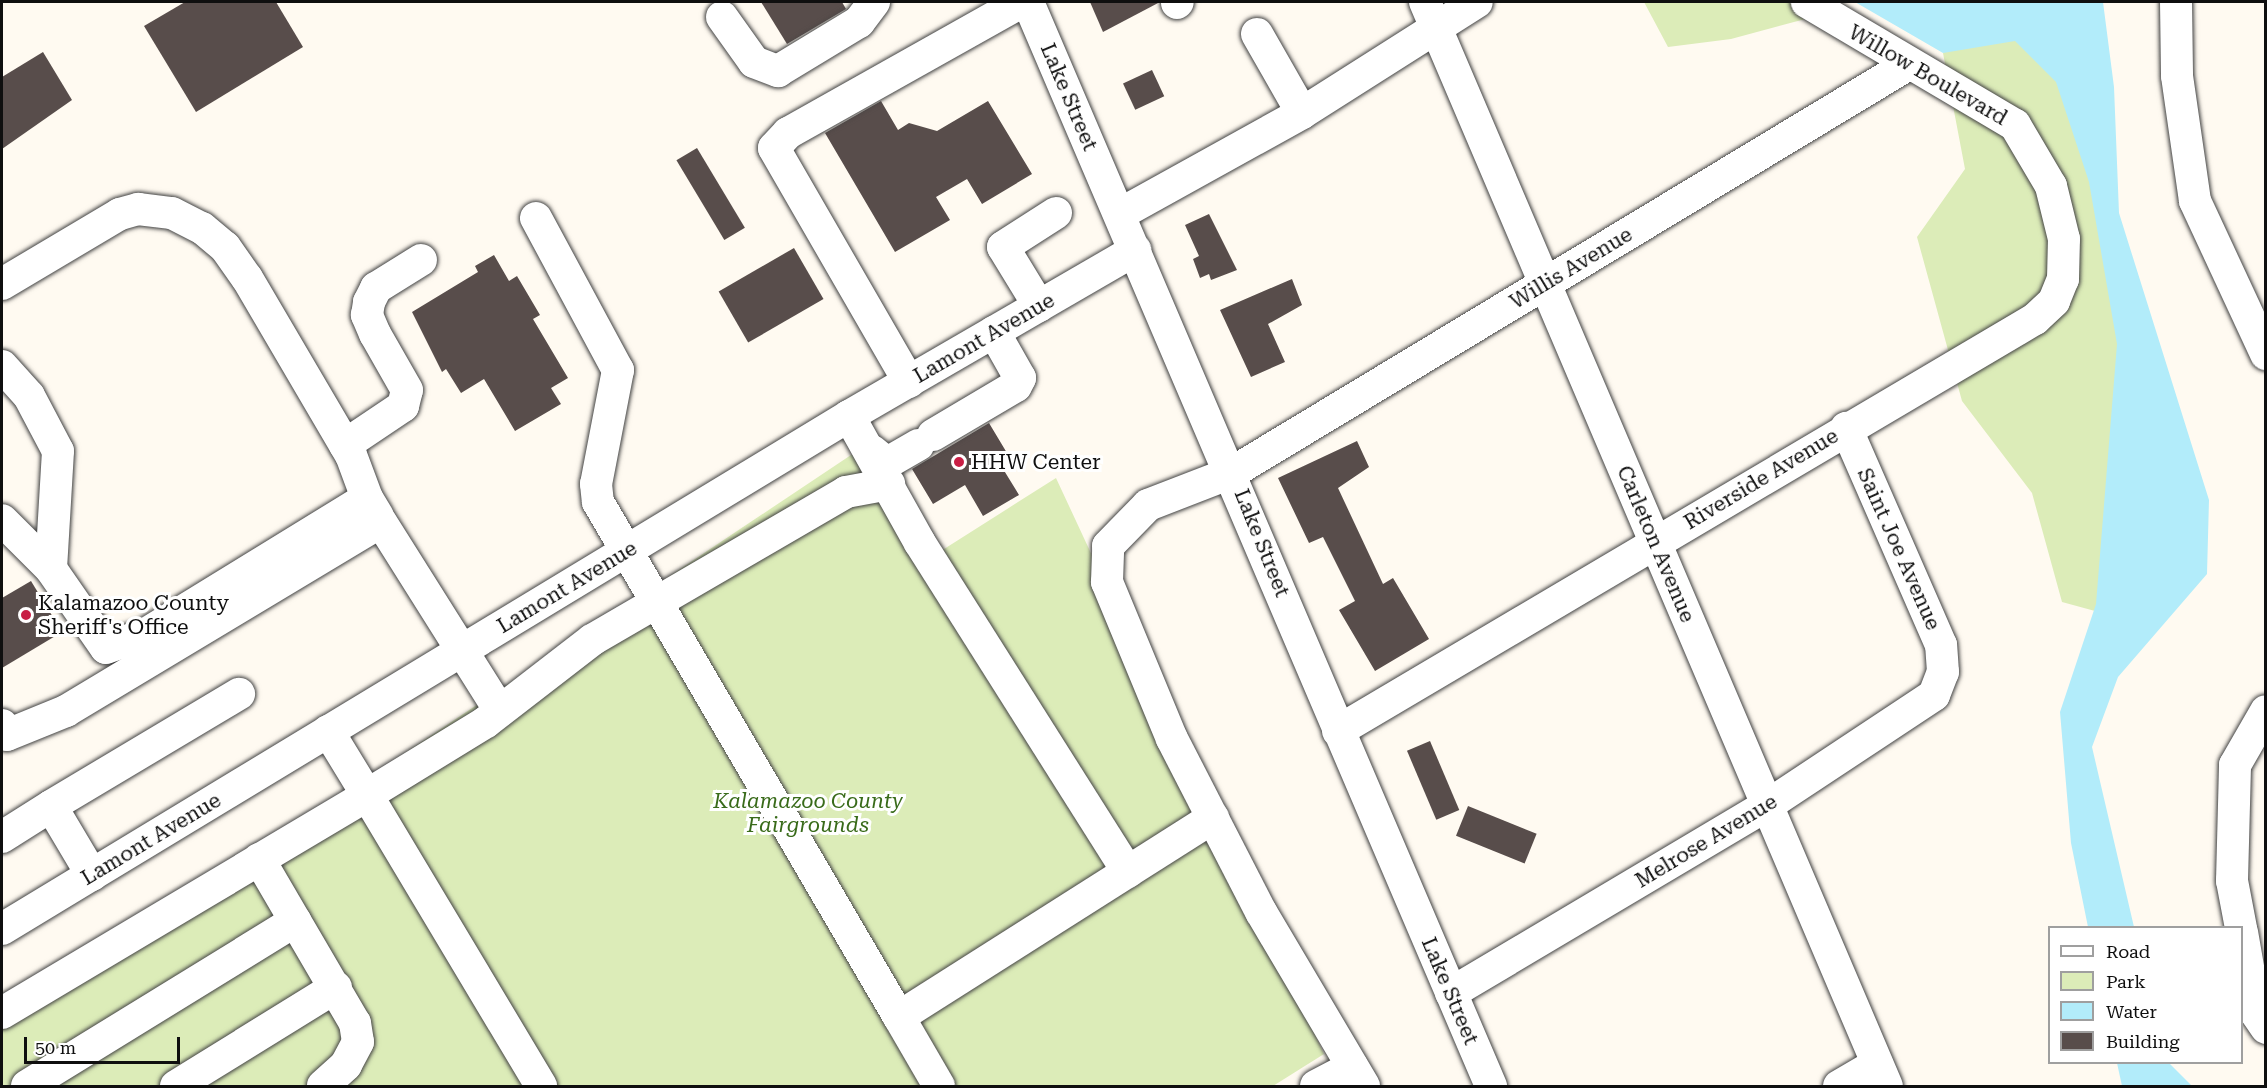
<!DOCTYPE html>
<style>
body{margin:0}
#map{position:relative;width:2267px;height:1088px;overflow:hidden;background:#fffaf1;font-family:"Roboto Serif",serif}
div>[style]{position:absolute}
.green>*{inset:0;background:#dcecb8}
.water>*{inset:0;background:#b2ecfa}
.building>*{inset:0;background:#584d4b;transform-origin:0 0}
.roads{filter:drop-shadow(0 0 2px #424242) drop-shadow(0 0 2px #424242)}
.minor>*{height:32px;margin:-16px;padding:0 16px;transform-origin:16px;border-radius:16px;background:#fff}
.dots>*{width:16px;height:16px;translate:-50% -50%;box-sizing:border-box;border:3px solid #fff;border-radius:50%}
span{translate:-50% -50%;white-space:nowrap;text-align:center;line-height:1.15;-webkit-text-stroke:6px #fff;paint-order:stroke}
.street-label{font-size:21px;color:#0f0f0f}
.poi-label{font-size:21px;color:#0f0f0f}
.left{translate:0 -50%;text-align:left}
.park-label{font-size:21px;color:#396b1a;font-style:italic}
.frame{position:absolute;inset:0;border:3px solid #0f0f0f;pointer-events:none}
.legend{position:absolute;left:2048px;top:926px;width:195px;height:138px;box-sizing:border-box;background:#fff;border:2px solid #9f9f9f;margin:0;padding:8px 10px;list-style:none;font-size:18px;color:#0f0f0f}
.legend li{display:flex;align-items:center;gap:12px;height:30px}
.legend b{width:30px;border:2px solid #9f9f9f}
.scale{position:absolute;left:24px;top:1037px;width:156px;height:27px;box-sizing:border-box;border:3px solid #0f0f0f;border-top:0;padding-left:8px;font-size:18px;line-height:21px;white-space:nowrap;color:#0f0f0f;-webkit-text-stroke:4px #fff;paint-order:stroke}
</style>
<div id="map">
<div class="green">
<div style="clip-path:polygon(1644px 2px,1832px 2px,1809px 18px,1731px 39px,1668px 47px)"></div>
<div style="clip-path:polygon(1986px 8px,2065px 42px,2149px 398px,2106px 614px,2062px 602px,2032px 493px,1962px 401px,1917px 237px,1965px 169px,1943px 53px)"></div>
<div style="clip-path:polygon(854px 453px,922px 563px,1056px 478px,1324px 1054px,1273px 1086px,2px 1086px,2px 1022px)"></div>
</div>
<div class="water">
<div style="clip-path:polygon(1855px 2px,2103px 2px,2114px 87px,2119px 213px,2209px 500px,2207px 574px,2118px 677px,2092px 747px,2134px 927px,2088px 927px,2071px 843px,2060px 712px,2096px 604px,2117px 344px,2089px 182px,2056px 82px,2015px 41px,1943px 53px)"></div>
<div style="clip-path:polygon(2117px 1063px,2169px 1063px,2192px 1086px,2122px 1086px)"></div>
</div>
<div class="building">
<div style="clip-path:polygon(185px 2px,276px 2px,303px 47px,196px 112px,144px 26px)"></div>
<div style="clip-path:polygon(761px 2px,842px 2px,846px 9px,787px 44px)"></div>
<div style="clip-path:polygon(1090px 2px,1160px 2px,1103px 32px)"></div>
<div style="clip-path:polygon(43px 52px,72px 100px,2px 149px,2px 77px)"></div>
<div style="left:1152px;top:70px;width:29px;height:32px;rotate:65deg"></div>
<div style="clip-path:polygon(881px 101px,898px 130px,909px 123px,937px 131px,988px 101px,1032px 174px,982px 204px,967px 179px,936px 197px,950px 220px,895px 252px,825px 133px)"></div>
<div style="left:697px;top:148px;width:93px;height:24px;rotate:59deg"></div>
<div style="clip-path:polygon(1209px 214px,1237px 270px,1211px 280px,1209px 274px,1200px 278px,1193px 259px,1199px 256px,1185px 225px)"></div>
<div style="left:794px;top:248px;width:59px;height:87px;rotate:60deg"></div>
<div style="clip-path:polygon(494px 255px,509px 281px,517px 276px,540px 315px,533px 319px,568px 378px,551px 388px,561px 404px,515px 431px,484px 379px,461px 393px,446px 369px,442px 372px,412px 312px,478px 272px,475px 266px)"></div>
<div style="clip-path:polygon(1292px 279px,1302px 305px,1268px 324px,1285px 362px,1251px 377px,1220px 310px)"></div>
<div style="clip-path:polygon(989px 423px,1010px 458px,1000px 464px,1019px 495px,983px 516px,965px 485px,933px 504px,912px 469px)"></div>
<div style="clip-path:polygon(1357px 441px,1369px 467px,1338px 488px,1383px 584px,1393px 578px,1429px 639px,1375px 671px,1339px 610px,1355px 601px,1323px 537px,1309px 543px,1278px 478px)"></div>
<div style="clip-path:polygon(31px 581px,62px 632px,2px 668px,2px 598px)"></div>
<div style="left:1430px;top:741px;width:75px;height:25px;rotate:67deg"></div>
<div style="left:1468px;top:806px;width:74px;height:32px;rotate:22deg"></div>
</div>
<div class="roads">
<div class="minor">
<div style="left:1028px;top:2px;width:1179px;rotate:66.87deg"></div>
<div style="left:1425px;top:2px;width:1178px;rotate:66.92deg"></div>
<div style="left:2176px;top:2px;width:74px;rotate:89.2deg"></div>
<div style="left:2177px;top:76px;width:126px;rotate:81.8deg"></div>
<div style="left:2195px;top:201px;width:169px;rotate:65.1deg"></div>
<div style="left:1177px;top:3px;width:1px;rotate:-45deg"></div>
<div style="left:722px;top:17px;width:55px;rotate:54.6deg"></div>
<div style="left:754px;top:62px;width:26px;rotate:21deg"></div>
<div style="left:778px;top:71px;width:95px;rotate:-31.2deg"></div>
<div style="left:859px;top:22px;width:25px;rotate:-53deg"></div>
<div style="left:1257px;top:34px;width:91px;rotate:60.3deg"></div>
<div style="left:1120px;top:214px;width:208px;rotate:-29deg"></div>
<div style="left:1302px;top:113px;width:207px;rotate:-32.4deg"></div>
<div style="left:536px;top:218px;width:173px;rotate:61.7deg"></div>
<div style="left:618px;top:370px;width:116px;rotate:100.9deg"></div>
<div style="left:596px;top:484px;width:18px;rotate:84deg"></div>
<div style="left:598px;top:502px;width:597px;rotate:59.7deg"></div>
<div style="left:2px;top:284px;width:137px;rotate:-30.7deg"></div>
<div style="left:120px;top:214px;width:19px;rotate:-16deg"></div>
<div style="left:138px;top:209px;width:34px;rotate:7deg"></div>
<div style="left:172px;top:213px;width:34px;rotate:27deg"></div>
<div style="left:202px;top:228px;width:30px;rotate:40deg"></div>
<div style="left:225px;top:247px;width:38px;rotate:55deg"></div>
<div style="left:247px;top:278px;width:205px;rotate:59.6deg"></div>
<div style="left:351px;top:455px;width:46px;rotate:69.6deg"></div>
<div style="left:1039px;top:306px;width:69px;rotate:-121.4deg"></div>
<div style="left:1003px;top:247px;width:63px;rotate:-32.7deg"></div>
<div style="left:2px;top:366px;width:40px;rotate:48deg"></div>
<div style="left:29px;top:396px;width:62px;rotate:62.2deg"></div>
<div style="left:58px;top:451px;width:118px;rotate:93.4deg"></div>
<div style="left:51px;top:569px;width:69px;rotate:-135deg"></div>
<div style="left:909px;top:382px;width:270px;rotate:-120deg"></div>
<div style="left:774px;top:148px;width:21px;rotate:-47deg"></div>
<div style="left:788px;top:133px;width:267px;rotate:-29.3deg"></div>
<div style="left:849px;top:416px;width:145px;rotate:60.8deg"></div>
<div style="left:920px;top:543px;width:389px;rotate:57.7deg"></div>
<div style="left:933px;top:435px;width:96px;rotate:-30.6deg"></div>
<div style="left:1016px;top:386px;width:9px;rotate:-63deg"></div>
<div style="left:1020px;top:378px;width:53px;rotate:-119.5deg"></div>
<div style="left:345px;top:445px;width:70px;rotate:-33.9deg"></div>
<div style="left:403px;top:406px;width:16px;rotate:-76deg"></div>
<div style="left:407px;top:390px;width:64px;rotate:-119.7deg"></div>
<div style="left:375px;top:334px;width:21px;rotate:-113deg"></div>
<div style="left:367px;top:315px;width:13px;rotate:-81deg"></div>
<div style="left:369px;top:302px;width:16px;rotate:-63deg"></div>
<div style="left:376px;top:288px;width:53px;rotate:-31.9deg"></div>
<div style="left:872px;top:451px;width:19px;rotate:39deg"></div>
<div style="left:887px;top:463px;width:36px;rotate:-30deg"></div>
<div style="left:51px;top:569px;width:96px;rotate:55.2deg"></div>
<div style="left:106px;top:648px;width:42px;rotate:-19.3deg"></div>
<div style="left:146px;top:634px;width:259px;rotate:-31.6deg"></div>
<div style="left:367px;top:498px;width:21px;rotate:59deg"></div>
<div style="left:2px;top:725px;width:11px;rotate:63deg"></div>
<div style="left:7px;top:735px;width:64px;rotate:-22.1deg"></div>
<div style="left:66px;top:711px;width:367px;rotate:-31deg"></div>
<div style="left:381px;top:522px;width:223px;rotate:57.8deg"></div>
<div style="left:328px;top:731px;width:75px;rotate:58.6deg"></div>
<div style="left:367px;top:795px;width:140px;rotate:-31.5deg"></div>
<div style="left:486px;top:722px;width:134px;rotate:-37.7deg"></div>
<div style="left:592px;top:640px;width:294px;rotate:-30.2deg"></div>
<div style="left:846px;top:492px;width:44px;rotate:-10.5deg"></div>
<div style="left:1338px;top:731px;width:810px;rotate:-30.59deg"></div>
<div style="left:2035px;top:319px;width:26px;rotate:-43deg"></div>
<div style="left:2054px;top:301px;width:24px;rotate:-68deg"></div>
<div style="left:2063px;top:279px;width:40px;rotate:-88.6deg"></div>
<div style="left:2064px;top:239px;width:55px;rotate:-103.8deg"></div>
<div style="left:2051px;top:186px;width:71px;rotate:-120.5deg"></div>
<div style="left:2015px;top:125px;width:242px;rotate:-149.4deg"></div>
<div style="left:2px;top:837px;width:58px;rotate:-32.3deg"></div>
<div style="left:259px;top:859px;width:190px;rotate:59.7deg"></div>
<div style="left:355px;top:1023px;width:19px;rotate:81deg"></div>
<div style="left:358px;top:1042px;width:26px;rotate:118deg"></div>
<div style="left:346px;top:1065px;width:31px;rotate:138deg"></div>
<div style="left:92px;top:875px;width:80px;rotate:-120.7deg"></div>
<div style="left:51px;top:806px;width:219px;rotate:-30.8deg"></div>
<div style="left:2241px;top:928px;width:48px;rotate:-100.8deg"></div>
<div style="left:2232px;top:881px;width:116px;rotate:-88.5deg"></div>
<div style="left:2235px;top:765px;width:62px;rotate:-60.1deg"></div>
<div style="left:2px;top:929px;width:990px;rotate:-31.2deg"></div>
<div style="left:849px;top:416px;width:331px;rotate:-30.1deg"></div>
<div style="left:2242px;top:932px;width:82px;rotate:80.2deg"></div>
<div style="left:2256px;top:1013px;width:18px;rotate:56deg"></div>
<div style="left:1451px;top:993px;width:369px;rotate:-30.7deg"></div>
<div style="left:1768px;top:805px;width:199px;rotate:-33.5deg"></div>
<div style="left:1934px;top:695px;width:25px;rotate:-69deg"></div>
<div style="left:1943px;top:672px;width:27px;rotate:-94deg"></div>
<div style="left:1941px;top:645px;width:237px;rotate:-113.6deg"></div>
<div style="left:2px;top:1013px;width:425px;rotate:-30.8deg"></div>
<div style="left:367px;top:795px;width:339px;rotate:59.1deg"></div>
<div style="left:27px;top:1086px;width:315px;rotate:-31.6deg"></div>
<div style="left:176px;top:1086px;width:188px;rotate:-31.7deg"></div>
<div style="left:939px;top:1086px;width:80px;rotate:-120.1deg"></div>
<div style="left:899px;top:1017px;width:372px;rotate:-32.4deg"></div>
<div style="left:1316px;top:1086px;width:41px;rotate:-27.8deg"></div>
<div style="left:1364px;top:1086px;width:202px;rotate:-120.6deg"></div>
<div style="left:1261px;top:912px;width:195px;rotate:-117.2deg"></div>
<div style="left:1172px;top:739px;width:170px;rotate:-112.5deg"></div>
<div style="left:1107px;top:582px;width:36px;rotate:-88deg"></div>
<div style="left:1108px;top:546px;width:57px;rotate:-45.7deg"></div>
<div style="left:1148px;top:505px;width:91px;rotate:-21.2deg"></div>
<div style="left:1233px;top:472px;width:790px;rotate:-31.11deg"></div>
<div style="left:1839px;top:1086px;width:44px;rotate:-30.1deg"></div>
</div>
</div>
<div class="dots">
<div style="left:959px;top:462px;background:#c81e44"></div>
<div style="left:26px;top:615px;background:#c81e44"></div>
</div>
<div class="street-label">
<span style="left:1928px;top:75px;rotate:30deg">Willow Boulevard</span>
<span style="left:1069px;top:97px;rotate:67deg">Lake Street</span>
<span style="left:1571px;top:268px;rotate:-31deg">Willis Avenue</span>
<span style="left:984px;top:338px;rotate:-30deg">Lamont Avenue</span>
<span style="left:1761px;top:479px;rotate:-31deg">Riverside Avenue</span>
<span style="left:1262px;top:543px;rotate:68deg">Lake Street</span>
<span style="left:1656px;top:544px;rotate:67deg">Carleton Avenue</span>
<span style="left:1899px;top:549px;rotate:66deg">Saint Joe Avenue</span>
<span style="left:567px;top:587px;rotate:-31deg">Lamont Avenue</span>
<span style="left:151px;top:839px;rotate:-31deg">Lamont Avenue</span>
<span style="left:1706px;top:841px;rotate:-31deg">Melrose Avenue</span>
<span style="left:1450px;top:991px;rotate:67deg">Lake Street</span>
</div>
<div class="poi-label">
<span class="left" style="left:971px;top:462px">HHW Center</span>
<span class="left" style="left:38px;top:615px">Kalamazoo County<br>Sheriff's Office</span>
</div>
<div class="park-label">
<span style="left:808px;top:813px">Kalamazoo County<br>Fairgrounds</span>
</div>
<div class="frame"></div>
<ul class="legend">
<li><b style="height:8px;background:#fff"></b>Road</li>
<li><b style="height:16px;background:#dcecb8"></b>Park</li>
<li><b style="height:16px;background:#b2ecfa"></b>Water</li>
<li><b style="height:16px;background:#584d4b"></b>Building</li>
</ul>
<div class="scale">50 m</div>
</div>
